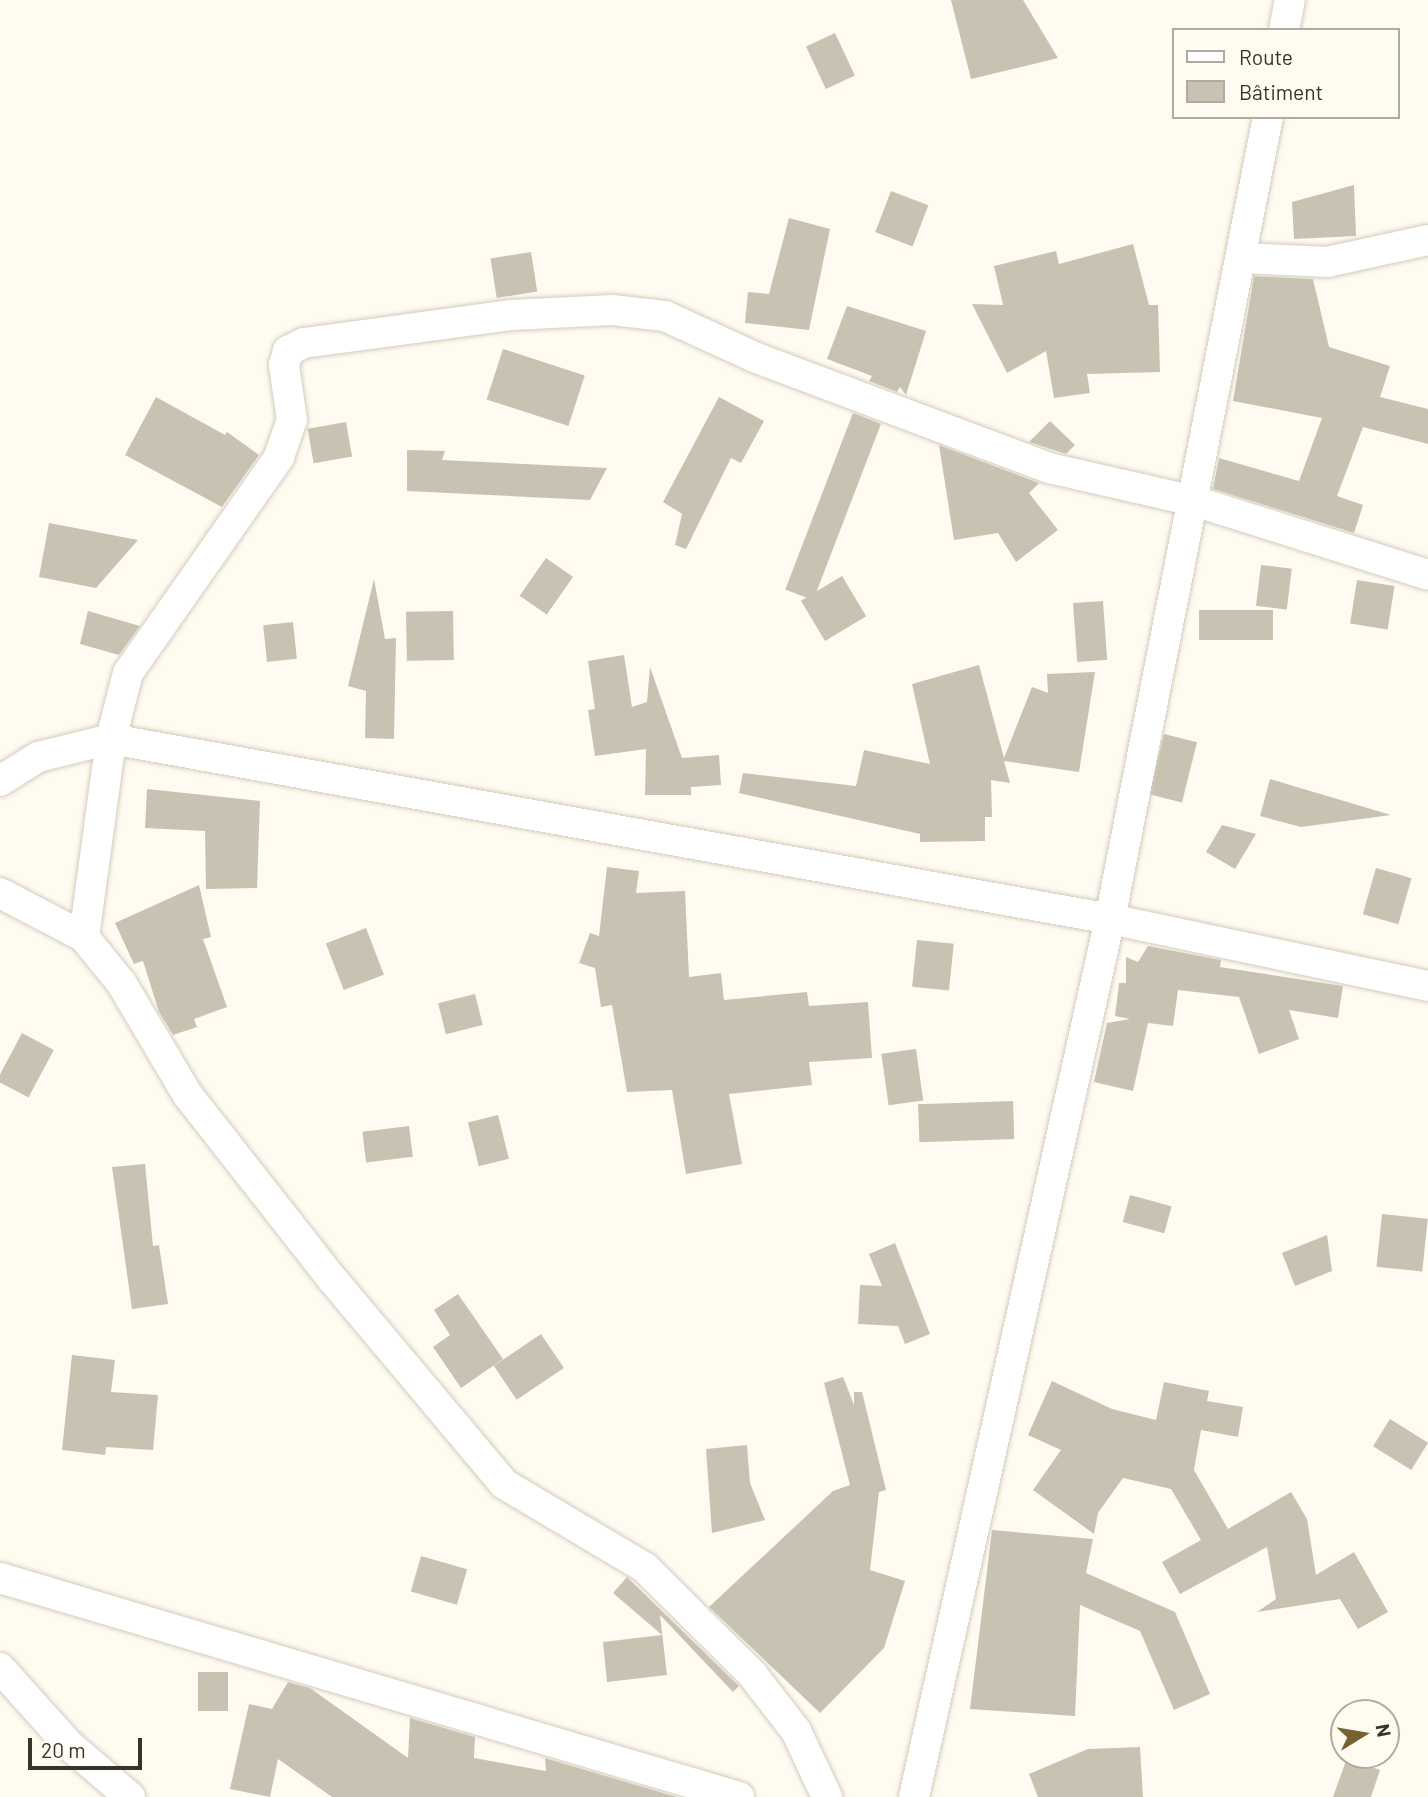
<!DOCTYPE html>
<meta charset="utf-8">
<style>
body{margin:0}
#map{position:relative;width:1428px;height:1797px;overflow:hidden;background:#fffbf1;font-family:Barlow,sans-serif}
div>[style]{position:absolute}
.building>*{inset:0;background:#c8c2b2;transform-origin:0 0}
.roads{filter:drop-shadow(0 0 2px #d2ccbc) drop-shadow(0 0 2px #d2ccbc)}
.minor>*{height:30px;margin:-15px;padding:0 15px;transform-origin:15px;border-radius:15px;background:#fff}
span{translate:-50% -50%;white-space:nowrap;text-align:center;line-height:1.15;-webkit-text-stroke:5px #fffbf1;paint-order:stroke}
.legend{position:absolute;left:1172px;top:28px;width:228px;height:91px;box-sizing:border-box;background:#fffbf1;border:2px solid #afaba3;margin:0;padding:9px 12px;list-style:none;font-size:21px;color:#36332d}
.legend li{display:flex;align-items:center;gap:14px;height:35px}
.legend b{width:35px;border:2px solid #afaba3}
.north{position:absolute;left:1330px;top:1699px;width:70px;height:70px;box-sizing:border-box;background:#fffbf1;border:2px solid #afaba3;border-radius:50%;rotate:79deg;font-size:19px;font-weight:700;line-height:28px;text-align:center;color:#36332d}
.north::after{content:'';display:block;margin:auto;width:24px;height:32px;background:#746230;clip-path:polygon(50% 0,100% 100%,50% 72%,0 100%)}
.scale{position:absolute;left:28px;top:1738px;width:114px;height:32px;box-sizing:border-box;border:4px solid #36332d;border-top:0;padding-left:9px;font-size:21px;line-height:24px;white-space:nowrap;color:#36332d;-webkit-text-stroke:5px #fffbf1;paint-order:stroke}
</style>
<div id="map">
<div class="building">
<div style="clip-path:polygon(951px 0,1023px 0,1058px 58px,971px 79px)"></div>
<div style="left:835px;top:33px;width:47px;height:32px;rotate:65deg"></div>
<div style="clip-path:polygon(1354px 185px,1356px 236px,1294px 239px,1292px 202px)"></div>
<div style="left:891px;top:191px;width:40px;height:44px;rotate:21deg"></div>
<div style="clip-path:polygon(789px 218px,830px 229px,809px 330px,745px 323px,748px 292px,769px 294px)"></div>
<div style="clip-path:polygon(1133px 244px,1149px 305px,1158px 305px,1160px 372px,1087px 374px,1090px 393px,1054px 398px,1046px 351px,1007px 373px,972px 304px,1003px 305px,994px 266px,1056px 251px,1059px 264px)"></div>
<div style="left:531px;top:252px;width:40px;height:41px;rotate:81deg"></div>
<div style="clip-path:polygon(1254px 276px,1313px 279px,1329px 347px,1390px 366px,1380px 397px,1428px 409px,1428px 444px,1363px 427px,1337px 496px,1363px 505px,1354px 533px,1213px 489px,1219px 458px,1299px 481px,1322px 418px,1233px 401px)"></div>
<div style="clip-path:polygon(847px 306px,926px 331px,906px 395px,900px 387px,897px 392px,869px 381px,872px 376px,827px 359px)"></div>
<div style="left:503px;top:349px;width:86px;height:53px;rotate:18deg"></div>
<div style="clip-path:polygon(156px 397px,225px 435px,227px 432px,259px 455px,222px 507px,125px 455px)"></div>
<div style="clip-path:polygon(719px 397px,764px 421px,741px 463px,731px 458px,686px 549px,675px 545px,682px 514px,663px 502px)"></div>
<div style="left:853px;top:413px;width:30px;height:189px;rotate:21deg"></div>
<div style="clip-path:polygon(1050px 421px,1075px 445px,1066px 454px,1029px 442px)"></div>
<div style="left:346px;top:422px;width:35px;height:39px;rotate:80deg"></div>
<div style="clip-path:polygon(939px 445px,1039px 483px,1029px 493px,1058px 530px,1016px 562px,998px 533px,954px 540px)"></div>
<div style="clip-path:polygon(407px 450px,445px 451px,442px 460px,607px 468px,590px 500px,407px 491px)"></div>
<div style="clip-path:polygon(49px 523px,138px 540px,96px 588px,39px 577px)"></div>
<div style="left:546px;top:558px;width:33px;height:46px;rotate:35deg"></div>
<div style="left:1261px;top:565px;width:31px;height:41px;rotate:7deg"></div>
<div style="left:842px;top:576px;width:47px;height:48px;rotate:59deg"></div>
<div style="clip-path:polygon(374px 579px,385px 639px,396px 638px,394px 739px,365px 738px,366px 691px,348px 686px)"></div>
<div style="left:1357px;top:580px;width:38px;height:44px;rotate:9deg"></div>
<div style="left:1103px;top:601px;width:59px;height:30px;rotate:86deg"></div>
<div style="left:1199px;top:610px;width:74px;height:30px"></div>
<div style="clip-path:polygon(88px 611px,140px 626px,119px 655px,80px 644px)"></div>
<div style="left:453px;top:611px;width:49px;height:47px;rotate:89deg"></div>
<div style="left:293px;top:622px;width:37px;height:30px;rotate:84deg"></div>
<div style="clip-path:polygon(624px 655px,632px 707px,647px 702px,650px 667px,682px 758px,719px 755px,721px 785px,691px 787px,691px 795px,645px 795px,646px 749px,595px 756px,588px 710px,595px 709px,588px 661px)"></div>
<div style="clip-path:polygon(979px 665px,1004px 758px,1032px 687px,1048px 693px,1047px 674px,1095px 672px,1079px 772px,1004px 761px,1010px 783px,991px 780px,992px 817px,985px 817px,985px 841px,920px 842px,920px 834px,739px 793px,743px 773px,856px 786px,864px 750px,930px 764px,912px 684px)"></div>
<div style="left:1164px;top:734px;width:34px;height:62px;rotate:14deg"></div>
<div style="clip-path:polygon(1270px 779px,1391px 815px,1301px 827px,1260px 816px)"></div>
<div style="clip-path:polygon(147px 789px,260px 801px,257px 888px,206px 889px,205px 831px,145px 828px)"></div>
<div style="clip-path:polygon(1222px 825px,1256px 834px,1235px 869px,1206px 852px)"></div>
<div style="clip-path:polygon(607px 867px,639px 871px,636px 893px,685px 891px,689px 977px,721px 973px,724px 1000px,807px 992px,809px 1006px,868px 1002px,872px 1058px,809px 1062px,812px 1085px,729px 1094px,742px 1164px,686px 1174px,672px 1090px,627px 1092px,612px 1005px,601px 1007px,595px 968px,579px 963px,590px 933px,599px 936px)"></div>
<div style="left:1376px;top:868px;width:37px;height:48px;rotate:16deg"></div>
<div style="clip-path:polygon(199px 885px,211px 937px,203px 939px,227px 1007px,194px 1019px,197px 1027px,173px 1035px,159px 1012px,143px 961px,134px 964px,115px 923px)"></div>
<div style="left:366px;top:928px;width:50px;height:43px;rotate:69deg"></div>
<div style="left:917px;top:940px;width:37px;height:47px;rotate:6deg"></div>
<div style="clip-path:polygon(1148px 946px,1221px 960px,1220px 967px,1343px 986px,1338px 1018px,1289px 1010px,1299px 1039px,1259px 1054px,1239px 997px,1178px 990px,1173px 1026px,1148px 1023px,1133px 1091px,1094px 1082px,1107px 1023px,1130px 1019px,1115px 1016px,1119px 983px,1126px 983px,1126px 957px,1138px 962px)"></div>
<div style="left:475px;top:994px;width:32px;height:38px;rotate:76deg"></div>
<div style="left:22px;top:1033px;width:36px;height:54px;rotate:28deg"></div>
<div style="left:916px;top:1049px;width:52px;height:35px;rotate:82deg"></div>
<div style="left:1013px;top:1101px;width:38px;height:95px;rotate:88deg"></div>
<div style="left:498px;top:1115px;width:45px;height:31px;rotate:76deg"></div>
<div style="left:409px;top:1126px;width:31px;height:47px;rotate:83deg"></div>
<div style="clip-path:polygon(145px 1164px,153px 1246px,159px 1245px,168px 1304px,132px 1309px,112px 1167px)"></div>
<div style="left:1130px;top:1195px;width:43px;height:28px;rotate:15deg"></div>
<div style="left:1382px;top:1214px;width:46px;height:53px;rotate:6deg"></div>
<div style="clip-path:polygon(1327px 1235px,1332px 1271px,1295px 1286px,1282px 1253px)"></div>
<div style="clip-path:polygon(895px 1243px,930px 1334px,905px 1344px,898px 1326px,858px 1324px,860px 1285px,882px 1286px,869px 1254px)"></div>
<div style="clip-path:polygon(458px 1294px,503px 1359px,461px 1388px,433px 1347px,450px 1335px,434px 1310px)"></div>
<div style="left:541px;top:1334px;width:41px;height:57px;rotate:56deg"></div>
<div style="clip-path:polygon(72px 1355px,115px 1360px,111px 1392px,158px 1395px,153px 1450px,106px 1447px,105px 1455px,62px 1450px)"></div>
<div style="clip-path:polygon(843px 1377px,854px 1405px,854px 1392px,862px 1392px,886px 1490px,879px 1492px,870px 1570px,905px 1581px,884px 1648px,820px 1713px,709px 1607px,833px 1491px,850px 1485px,824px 1383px)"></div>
<div style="clip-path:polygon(1052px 1381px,1112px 1409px,1156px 1420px,1164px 1382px,1209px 1391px,1207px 1401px,1243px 1407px,1238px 1437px,1201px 1430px,1194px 1470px,1228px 1529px,1291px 1492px,1307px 1519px,1316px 1575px,1354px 1552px,1388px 1612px,1358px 1629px,1340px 1599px,1257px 1612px,1276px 1599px,1267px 1547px,1180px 1594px,1162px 1562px,1201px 1540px,1171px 1489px,1123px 1478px,1098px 1513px,1094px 1534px,1033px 1490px,1061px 1450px,1028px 1435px)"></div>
<div style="left:1390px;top:1419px;width:45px;height:32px;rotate:32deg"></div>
<div style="clip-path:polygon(747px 1445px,750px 1483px,765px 1520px,712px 1533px,706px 1449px)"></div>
<div style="clip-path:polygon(992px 1530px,1093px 1539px,1086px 1573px,1175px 1612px,1210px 1694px,1174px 1710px,1140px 1631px,1080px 1605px,1075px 1716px,970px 1709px)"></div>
<div style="left:421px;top:1556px;width:48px;height:37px;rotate:16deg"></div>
<div style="clip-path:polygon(627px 1577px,739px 1686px,733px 1692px,660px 1615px,667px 1675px,607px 1682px,603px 1642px,662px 1635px,613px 1593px)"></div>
<div style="left:198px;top:1672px;width:30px;height:39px"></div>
<div style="clip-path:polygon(288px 1682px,310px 1688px,408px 1758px,410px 1718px,475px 1737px,474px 1758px,546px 1771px,545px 1758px,677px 1797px,332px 1797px,278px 1759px,270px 1797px,230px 1789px,249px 1704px,272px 1709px)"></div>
<div style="clip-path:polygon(1140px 1747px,1143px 1797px,1038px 1797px,1029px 1774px,1088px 1749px)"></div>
<div style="clip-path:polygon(1347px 1758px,1380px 1770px,1371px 1797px,1333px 1797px)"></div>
</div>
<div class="roads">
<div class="minor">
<div style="left:1284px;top:30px;width:31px;rotate:-79deg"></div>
<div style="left:1242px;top:258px;width:85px;rotate:2.7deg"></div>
<div style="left:1327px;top:262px;width:103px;rotate:-12.3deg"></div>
<div style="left:0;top:781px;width:45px;rotate:-32.3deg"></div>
<div style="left:38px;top:757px;width:75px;rotate:-13.9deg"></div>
<div style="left:111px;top:739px;width:1015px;rotate:10.21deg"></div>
<div style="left:1110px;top:919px;width:325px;rotate:11.9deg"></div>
<div style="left:0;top:893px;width:95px;rotate:27.6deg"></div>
<div style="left:84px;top:937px;width:60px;rotate:51deg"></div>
<div style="left:122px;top:984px;width:128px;rotate:59.4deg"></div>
<div style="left:187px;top:1094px;width:236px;rotate:51.9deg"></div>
<div style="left:333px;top:1280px;width:266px;rotate:50deg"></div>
<div style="left:504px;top:1484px;width:163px;rotate:30.7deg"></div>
<div style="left:644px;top:1567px;width:152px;rotate:44.7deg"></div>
<div style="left:752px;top:1674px;width:72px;rotate:52.3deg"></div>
<div style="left:796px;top:1731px;width:73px;rotate:64.8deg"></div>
<div style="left:84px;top:937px;width:200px;rotate:-82.2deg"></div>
<div style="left:111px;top:739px;width:68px;rotate:-75.6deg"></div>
<div style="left:128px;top:673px;width:264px;rotate:-55deg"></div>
<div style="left:279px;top:457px;width:39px;rotate:-71deg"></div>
<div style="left:292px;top:420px;width:56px;rotate:-98.3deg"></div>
<div style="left:284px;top:365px;width:15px;rotate:-74deg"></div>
<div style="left:288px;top:351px;width:18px;rotate:-27deg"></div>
<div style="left:304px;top:343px;width:210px;rotate:-7.7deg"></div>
<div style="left:512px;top:315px;width:100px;rotate:-2.9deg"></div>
<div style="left:612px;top:310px;width:53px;rotate:6.5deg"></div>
<div style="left:665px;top:316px;width:98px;rotate:24.7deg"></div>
<div style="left:754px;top:357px;width:315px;rotate:20.6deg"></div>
<div style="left:1049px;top:468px;width:149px;rotate:12.8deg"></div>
<div style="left:1194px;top:501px;width:245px;rotate:17.5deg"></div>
<div style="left:0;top:1578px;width:771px;rotate:16.51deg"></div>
<div style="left:0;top:1668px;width:105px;rotate:48.1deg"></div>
<div style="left:70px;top:1746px;width:79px;rotate:40.4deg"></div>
<div style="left:914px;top:1797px;width:900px;rotate:-77.42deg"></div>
<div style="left:1110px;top:919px;width:817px;rotate:-78.86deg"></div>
</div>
</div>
<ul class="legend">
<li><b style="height:9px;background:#fff"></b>Route</li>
<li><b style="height:19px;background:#c8c2b2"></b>Bâtiment</li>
</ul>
<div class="north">N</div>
<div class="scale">20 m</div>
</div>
